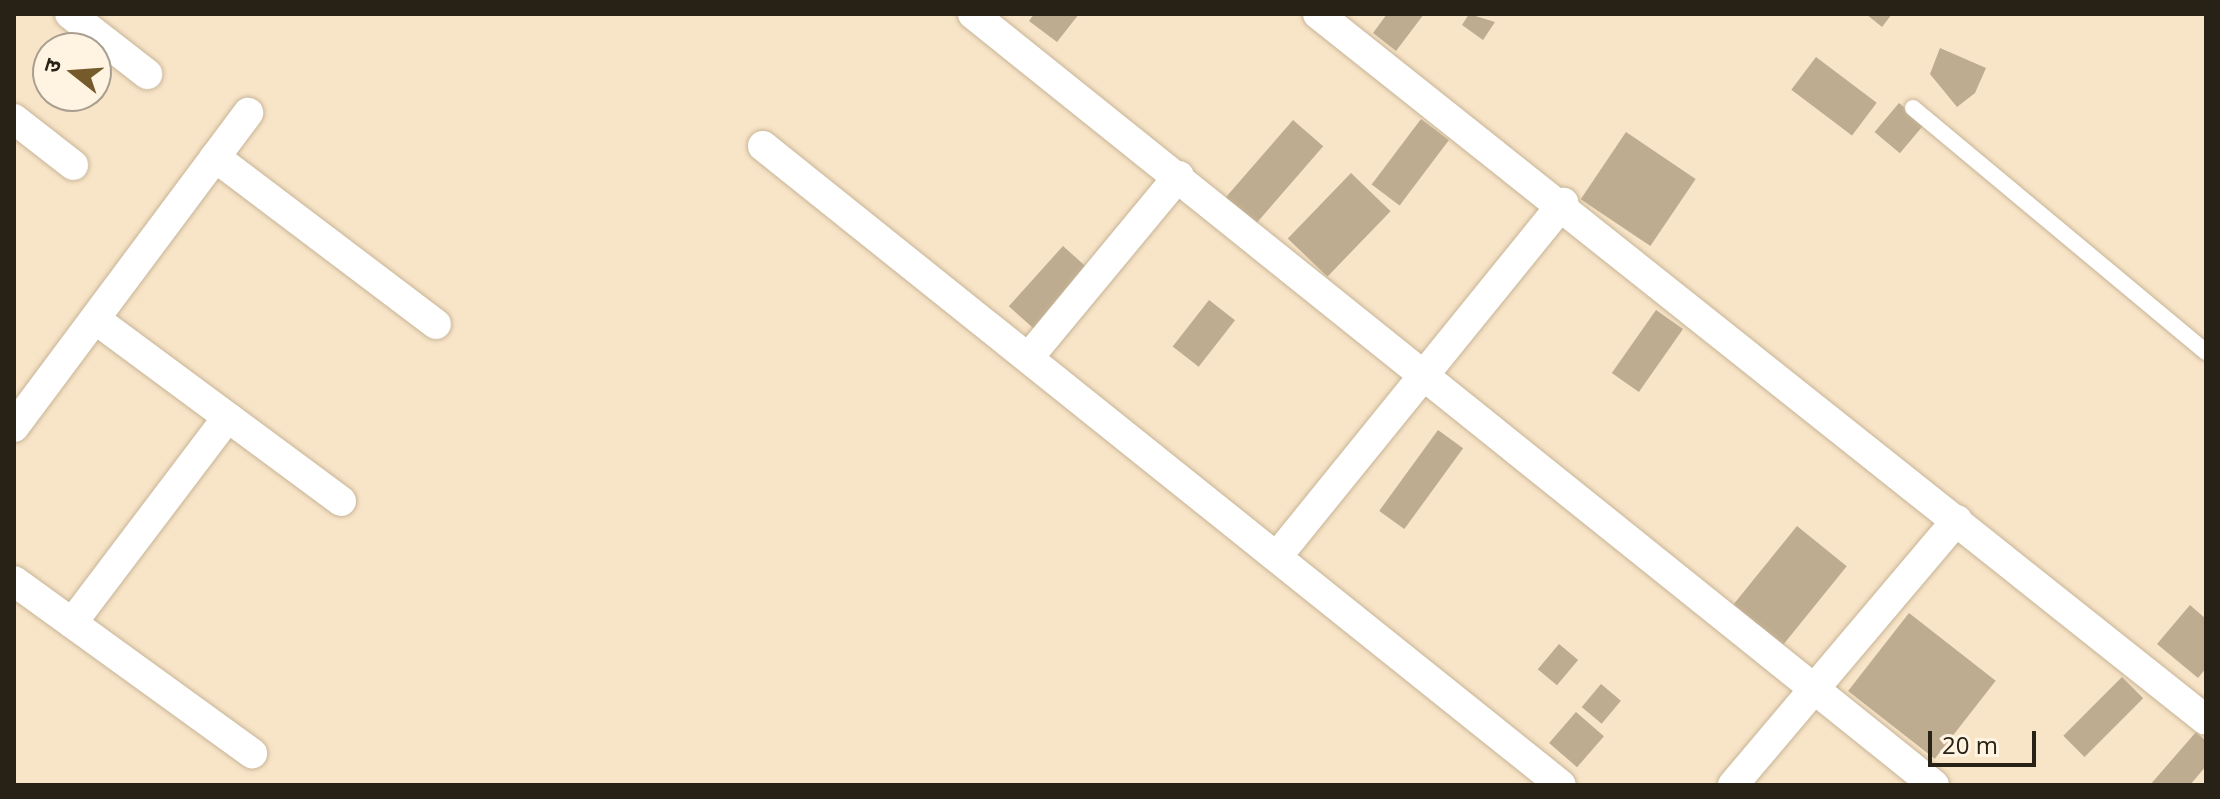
<!DOCTYPE html>
<meta charset="utf-8">
<style>
body{margin:0}
#map{position:relative;width:2220px;height:799px;overflow:hidden;background:#f8e4c7;font-family:"Open Sans","Noto Sans Devanagari",sans-serif}
div>[style]{position:absolute}
.building>*{inset:0;background:#beac90;transform-origin:0 0}
.roads{filter:drop-shadow(0 0 2px #c7b497) drop-shadow(0 0 2px #c7b497)}
.service>*{height:16px;margin:-8px;padding:0 8px;transform-origin:8px;border-radius:8px;background:#fff}
.minor>*{height:30px;margin:-15px;padding:0 15px;transform-origin:15px;border-radius:15px;background:#fff}
span{translate:-50% -50%;white-space:nowrap;text-align:center;line-height:1.15;-webkit-text-stroke:6px #fff3e1;paint-order:stroke}
.frame{position:absolute;inset:0;border:16px solid #282116;pointer-events:none}
.north{position:absolute;left:32px;top:32px;width:80px;height:80px;box-sizing:border-box;background:#fff3e1;border:2px solid #a99f90;border-radius:50%;rotate:287deg;font-size:22px;font-weight:700;line-height:32px;text-align:center;color:#282116}
.north::after{content:'';display:block;margin:auto;width:28px;height:36px;background:#755a2c;clip-path:polygon(50% 0,100% 100%,50% 72%,0 100%)}
.scale{position:absolute;left:1928px;top:731px;width:108px;height:36px;box-sizing:border-box;border:4px solid #282116;border-top:0;padding-left:10px;font-size:24px;line-height:28px;white-space:nowrap;color:#282116;-webkit-text-stroke:6px #fff3e1;paint-order:stroke}
</style>
<div id="map">
<div class="building">
<div style="clip-path:polygon(1034px 14px,1079px 14px,1057px 42px,1029px 21px)"></div>
<div style="clip-path:polygon(1387px 14px,1424px 14px,1396px 51px,1373px 33px)"></div>
<div style="clip-path:polygon(1469px 14px,1495px 22px,1483px 40px,1462px 25px)"></div>
<div style="clip-path:polygon(1866px 14px,1892px 14px,1882px 27px)"></div>
<div style="clip-path:polygon(1940px 48px,1986px 68px,1975px 93px,1957px 107px,1930px 74px)"></div>
<div style="left:1816px;top:57px;width:76px;height:41px;rotate:37deg"></div>
<div style="left:1899px;top:103px;width:33px;height:38px;rotate:40deg"></div>
<div style="left:1421px;top:119px;width:35px;height:82px;rotate:37deg"></div>
<div style="left:1293px;top:120px;width:40px;height:104px;rotate:41deg"></div>
<div style="left:1626px;top:132px;width:84px;height:81px;rotate:34deg"></div>
<div style="left:1351px;top:173px;width:55px;height:91px;rotate:44deg"></div>
<div style="left:1063px;top:246px;width:39px;height:81px;rotate:42deg"></div>
<div style="left:1209px;top:300px;width:33px;height:59px;rotate:38deg"></div>
<div style="left:1656px;top:310px;width:33px;height:77px;rotate:35deg"></div>
<div style="left:1438px;top:430px;width:31px;height:100px;rotate:36deg"></div>
<div style="left:1797px;top:526px;width:64px;height:101px;rotate:39deg"></div>
<div style="clip-path:polygon(2190px 605px,2206px 619px,2206px 668px,2198px 678px,2157px 644px)"></div>
<div style="left:1909px;top:613px;width:110px;height:99px;rotate:38deg"></div>
<div style="left:1559px;top:644px;width:25px;height:33px;rotate:40deg"></div>
<div style="left:2122px;top:677px;width:30px;height:83px;rotate:45deg"></div>
<div style="left:1601px;top:684px;width:26px;height:30px;rotate:40deg"></div>
<div style="left:1576px;top:712px;width:37px;height:41px;rotate:41deg"></div>
<div style="clip-path:polygon(2196px 732px,2206px 741px,2206px 766px,2190px 785px,2150px 785px)"></div>
</div>
<div class="roads">
<div class="service">
<div style="left:1913px;top:108px;width:381px;rotate:39.8deg"></div>
</div>
<div class="minor">
<div style="left:70px;top:14px;width:98px;rotate:37.9deg"></div>
<div style="left:973px;top:14px;width:1232px;rotate:38.74deg"></div>
<div style="left:1318px;top:14px;width:1134px;rotate:38.49deg"></div>
<div style="left:14px;top:119px;width:75px;rotate:37.9deg"></div>
<div style="left:763px;top:146px;width:1022px;rotate:38.69deg"></div>
<div style="left:215px;top:157px;width:277px;rotate:37.1deg"></div>
<div style="left:95px;top:319px;width:306px;rotate:36.5deg"></div>
<div style="left:1029px;top:357px;width:235px;rotate:-50.4deg"></div>
<div style="left:14px;top:427px;width:392px;rotate:-53.3deg"></div>
<div style="left:1279px;top:554px;width:452px;rotate:-51deg"></div>
<div style="left:14px;top:581px;width:294px;rotate:35.9deg"></div>
<div style="left:72px;top:623px;width:258px;rotate:-52.9deg"></div>
<div style="left:1733px;top:785px;width:347px;rotate:-49.8deg"></div>
</div>
</div>
<div class="frame"></div>
<div class="north">उ</div>
<div class="scale">20 m</div>
</div>
